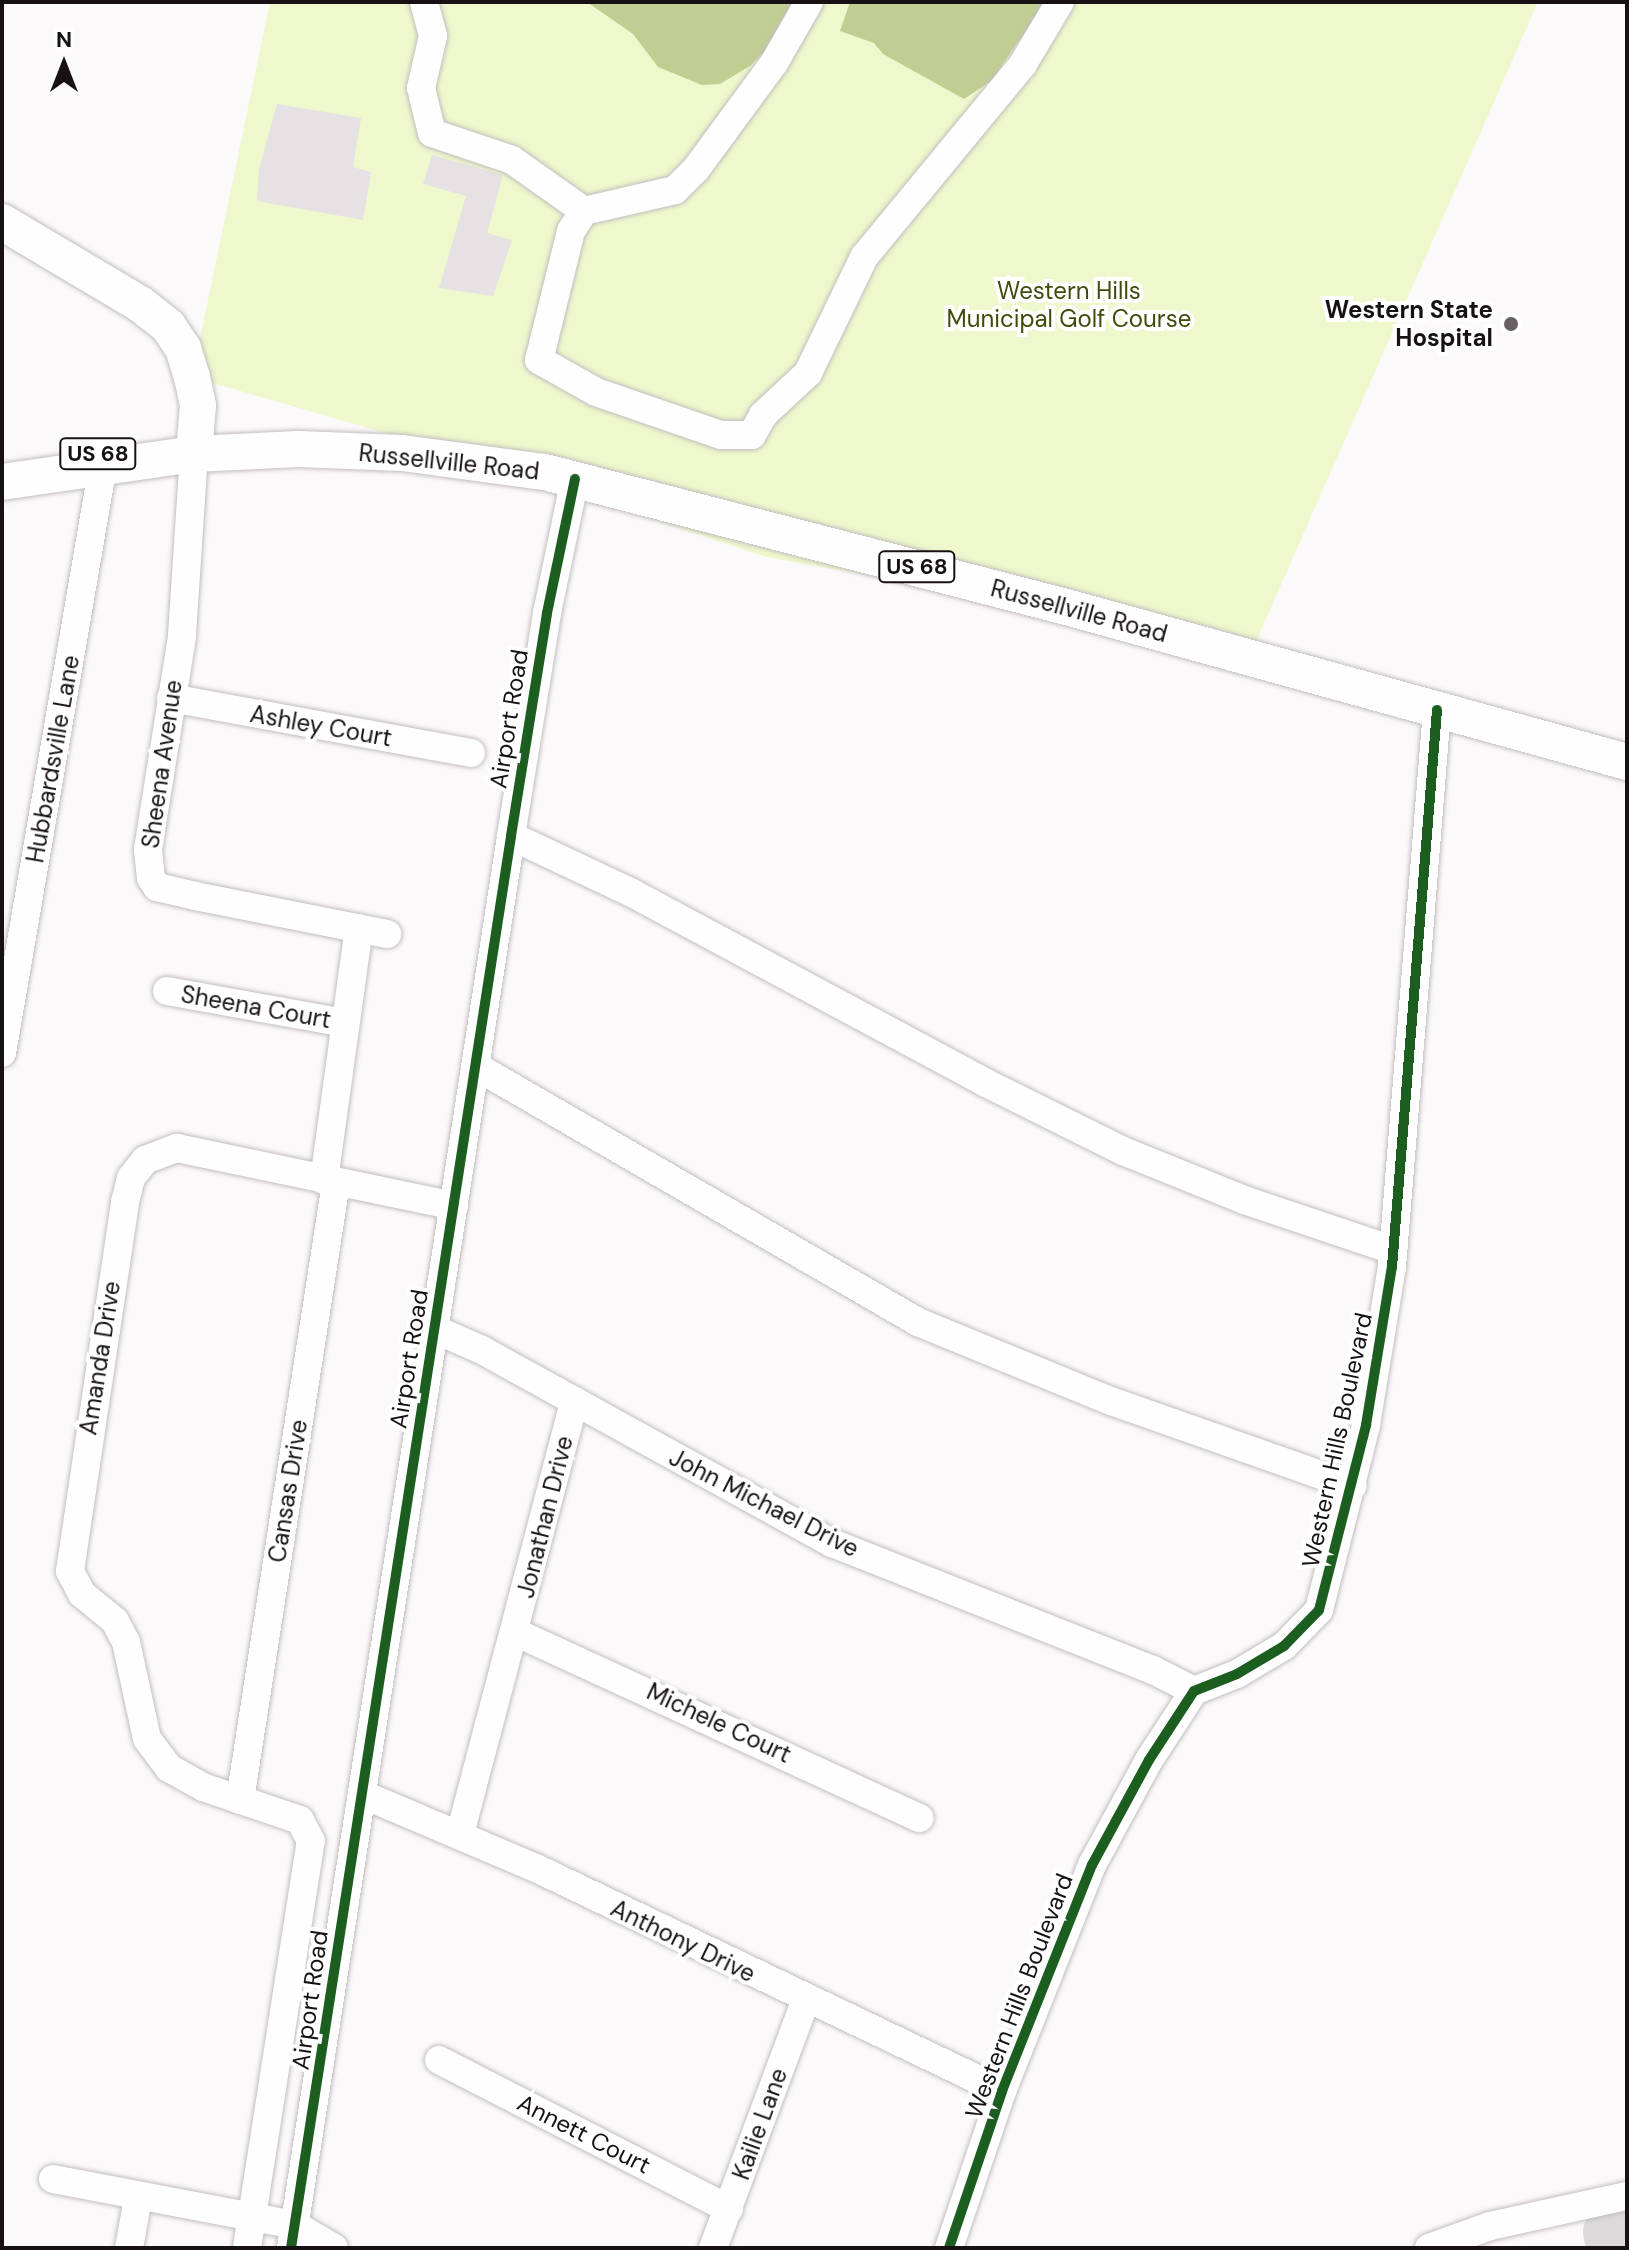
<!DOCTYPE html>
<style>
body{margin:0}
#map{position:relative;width:1629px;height:2250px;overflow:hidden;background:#fcf9fa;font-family:"DM Sans",sans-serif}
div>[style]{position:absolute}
.green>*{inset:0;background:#eef8cc}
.water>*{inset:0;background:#c0ce92}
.taxiway>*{height:56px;margin:-28px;padding:0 28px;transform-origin:28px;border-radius:28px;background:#dcd9da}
.building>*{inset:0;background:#e6e1e3}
.roads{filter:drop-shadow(0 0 2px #c3bdbf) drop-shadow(0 0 2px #c3bdbf)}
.minor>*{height:28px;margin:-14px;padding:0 14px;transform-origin:14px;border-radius:14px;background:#fffefe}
.major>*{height:36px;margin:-18px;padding:0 18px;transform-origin:18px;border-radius:18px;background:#fffefe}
.cycleway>*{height:10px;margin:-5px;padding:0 5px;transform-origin:5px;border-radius:5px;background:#1b5e20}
.dots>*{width:22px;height:22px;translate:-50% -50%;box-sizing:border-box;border:4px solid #fff;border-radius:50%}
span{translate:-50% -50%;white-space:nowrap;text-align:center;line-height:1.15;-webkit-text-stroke:8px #fff;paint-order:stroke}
.shield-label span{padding:2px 6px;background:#fff;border:2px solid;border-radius:6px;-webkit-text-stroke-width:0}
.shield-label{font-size:22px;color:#181113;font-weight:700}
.park-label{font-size:24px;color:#3f4b0a}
.poi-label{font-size:24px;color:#181113;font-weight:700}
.right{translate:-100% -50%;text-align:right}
.street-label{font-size:24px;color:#181113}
.frame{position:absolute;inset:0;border:4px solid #181113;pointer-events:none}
.north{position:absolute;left:24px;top:24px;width:80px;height:80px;-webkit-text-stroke:6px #fff;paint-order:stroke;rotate:0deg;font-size:22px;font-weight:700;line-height:32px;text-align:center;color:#181113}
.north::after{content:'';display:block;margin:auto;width:28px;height:36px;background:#181113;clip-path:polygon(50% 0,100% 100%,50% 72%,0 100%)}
</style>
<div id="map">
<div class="green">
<div style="clip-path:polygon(270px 2px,1538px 2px,1254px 646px,766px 557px,434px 447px,192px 377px)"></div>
</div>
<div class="water">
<div style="clip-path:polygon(587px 2px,797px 2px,770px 46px,750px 66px,720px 84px,702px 85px,658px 67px,633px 34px)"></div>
<div style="clip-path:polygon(850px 2px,1046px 2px,991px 81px,964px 99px,883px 54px,874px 43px,840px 31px)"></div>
</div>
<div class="taxiway">
<div style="left:1611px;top:2232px;width:16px;rotate:76deg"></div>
</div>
<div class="building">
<div style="clip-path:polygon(277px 104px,361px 118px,353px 167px,371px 172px,363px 220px,257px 201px,259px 169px)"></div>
<div style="clip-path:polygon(432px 155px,503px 175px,487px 233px,512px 240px,493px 296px,439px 288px,466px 196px,423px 184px)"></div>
</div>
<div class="roads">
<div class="minor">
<div style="left:424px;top:2px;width:35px;rotate:75deg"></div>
<div style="left:433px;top:36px;width:53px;rotate:103deg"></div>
<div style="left:421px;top:88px;width:46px;rotate:76.3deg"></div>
<div style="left:432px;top:133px;width:84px;rotate:18.6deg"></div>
<div style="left:512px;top:160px;width:88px;rotate:35.3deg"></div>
<div style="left:809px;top:2px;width:70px;rotate:119.8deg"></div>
<div style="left:774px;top:63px;width:132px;rotate:126.3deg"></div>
<div style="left:696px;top:169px;width:30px;rotate:135deg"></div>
<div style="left:675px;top:190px;width:93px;rotate:167deg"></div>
<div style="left:584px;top:211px;width:24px;rotate:123deg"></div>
<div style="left:571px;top:231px;width:133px;rotate:103.9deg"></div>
<div style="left:539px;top:360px;width:65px;rotate:29.3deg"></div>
<div style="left:596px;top:392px;width:132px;rotate:19deg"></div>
<div style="left:721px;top:435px;width:31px"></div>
<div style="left:752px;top:435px;width:23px;rotate:-61deg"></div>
<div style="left:763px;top:415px;width:62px;rotate:-43deg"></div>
<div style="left:808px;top:373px;width:129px;rotate:-64.2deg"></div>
<div style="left:864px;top:257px;width:250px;rotate:-50.5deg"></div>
<div style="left:1023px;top:64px;width:72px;rotate:-59.2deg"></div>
<div style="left:194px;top:454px;width:183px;rotate:93.8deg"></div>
<div style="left:182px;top:637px;width:216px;rotate:99.1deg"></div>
<div style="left:148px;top:850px;width:28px;rotate:84deg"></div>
<div style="left:151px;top:878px;width:11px;rotate:56deg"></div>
<div style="left:157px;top:887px;width:39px;rotate:13deg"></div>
<div style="left:195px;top:896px;width:196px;rotate:11.2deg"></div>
<div style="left:171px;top:698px;width:305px;rotate:10.4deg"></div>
<div style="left:511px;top:836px;width:134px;rotate:25.2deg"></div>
<div style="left:632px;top:893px;width:400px;rotate:28.2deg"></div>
<div style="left:984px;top:1082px;width:155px;rotate:26.4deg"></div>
<div style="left:1123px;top:1151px;width:131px;rotate:22deg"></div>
<div style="left:1244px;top:1200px;width:157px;rotate:18.6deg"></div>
<div style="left:167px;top:991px;width:181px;rotate:10.2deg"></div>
<div style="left:2px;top:1053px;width:597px;rotate:-80.25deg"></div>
<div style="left:477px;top:1067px;width:509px;rotate:30.04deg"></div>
<div style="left:918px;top:1322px;width:209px;rotate:22.3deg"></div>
<div style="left:1111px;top:1401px;width:256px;rotate:19.4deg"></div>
<div style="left:324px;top:1180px;width:254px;rotate:-82.1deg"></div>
<div style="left:434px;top:1329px;width:52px;rotate:23.6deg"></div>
<div style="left:482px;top:1350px;width:400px;rotate:28.9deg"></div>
<div style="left:832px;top:1543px;width:345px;rotate:21.6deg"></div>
<div style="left:1153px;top:1670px;width:46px;rotate:27.1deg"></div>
<div style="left:517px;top:1633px;width:443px;rotate:24.7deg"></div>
<div style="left:362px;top:1794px;width:191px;rotate:23.1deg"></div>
<div style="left:538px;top:1869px;width:514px;rotate:25.57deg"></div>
<div style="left:240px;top:1800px;width:624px;rotate:-81.16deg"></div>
<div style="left:460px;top:1834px;width:448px;rotate:-75.2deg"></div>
<div style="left:439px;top:2060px;width:326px;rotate:27.2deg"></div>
<div style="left:53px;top:2179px;width:246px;rotate:10.8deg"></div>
<div style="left:295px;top:2225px;width:45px;rotate:30.5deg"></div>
<div style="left:129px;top:2248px;width:51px;rotate:-79.8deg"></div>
<div style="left:247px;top:2248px;width:412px;rotate:-81.1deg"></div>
<div style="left:311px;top:1841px;width:24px;rotate:-118deg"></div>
<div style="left:300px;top:1820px;width:102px;rotate:-161.2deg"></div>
<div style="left:203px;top:1787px;width:39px;rotate:-151deg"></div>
<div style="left:169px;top:1768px;width:36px;rotate:-127deg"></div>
<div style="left:147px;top:1739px;width:99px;rotate:-102.2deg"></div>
<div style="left:126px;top:1642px;width:24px;rotate:-118deg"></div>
<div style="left:115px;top:1621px;width:43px;rotate:-140.7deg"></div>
<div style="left:82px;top:1594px;width:26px;rotate:-118deg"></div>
<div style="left:70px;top:1571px;width:373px;rotate:-81.5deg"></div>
<div style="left:125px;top:1202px;width:25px;rotate:-76deg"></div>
<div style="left:131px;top:1178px;width:23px;rotate:-52deg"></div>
<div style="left:145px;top:1160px;width:34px;rotate:-21deg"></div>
<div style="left:177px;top:1148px;width:283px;rotate:11.8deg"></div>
<div style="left:291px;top:2248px;width:1429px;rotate:-81.14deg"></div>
<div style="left:511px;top:836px;width:226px;rotate:-80.8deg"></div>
<div style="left:547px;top:613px;width:137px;rotate:-78.2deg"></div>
<div style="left:713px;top:2248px;width:266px;rotate:-69.5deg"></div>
<div style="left:949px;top:2248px;width:166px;rotate:-71.3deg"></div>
<div style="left:1002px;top:2091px;width:243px;rotate:-68.3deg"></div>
<div style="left:1092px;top:1865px;width:119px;rotate:-61.5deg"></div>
<div style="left:1149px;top:1760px;width:82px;rotate:-56.9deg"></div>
<div style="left:1194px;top:1691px;width:46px;rotate:-21.6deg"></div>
<div style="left:1237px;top:1674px;width:55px;rotate:-30.8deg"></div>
<div style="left:1284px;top:1646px;width:50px;rotate:-45.8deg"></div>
<div style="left:1319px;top:1610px;width:191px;rotate:-75.7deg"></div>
<div style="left:1366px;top:1425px;width:160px;rotate:-80.7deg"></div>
<div style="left:1392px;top:1267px;width:559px;rotate:-85.38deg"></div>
<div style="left:1429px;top:2248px;width:65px;rotate:-19.8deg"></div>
<div style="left:1490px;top:2226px;width:140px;rotate:-12.4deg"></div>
</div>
<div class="major">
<div style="left:2px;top:222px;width:161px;rotate:30.7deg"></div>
<div style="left:140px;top:304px;width:36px;rotate:38deg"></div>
<div style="left:168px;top:326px;width:27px;rotate:56deg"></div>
<div style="left:183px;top:348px;width:30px;rotate:73deg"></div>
<div style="left:192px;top:377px;width:29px;rotate:78deg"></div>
<div style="left:198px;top:405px;width:49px;rotate:94.7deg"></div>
<div style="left:2px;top:482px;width:194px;rotate:-8.3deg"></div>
<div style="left:194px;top:454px;width:104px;rotate:-2.8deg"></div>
<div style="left:298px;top:449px;width:104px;rotate:2.2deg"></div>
<div style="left:402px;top:453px;width:144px;rotate:7.6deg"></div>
<div style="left:545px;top:472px;width:542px;rotate:14.52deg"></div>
<div style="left:1070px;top:608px;width:578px;rotate:15.46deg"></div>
</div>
</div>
<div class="cycleway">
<div style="left:291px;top:2248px;width:1429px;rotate:-81.14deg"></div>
<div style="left:511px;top:836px;width:226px;rotate:-80.8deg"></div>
<div style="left:547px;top:613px;width:137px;rotate:-78.2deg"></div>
<div style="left:949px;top:2248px;width:166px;rotate:-71.3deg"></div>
<div style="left:1002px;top:2091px;width:243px;rotate:-68.3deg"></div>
<div style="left:1092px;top:1865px;width:119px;rotate:-61.5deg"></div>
<div style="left:1149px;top:1760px;width:82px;rotate:-56.9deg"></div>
<div style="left:1194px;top:1691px;width:46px;rotate:-21.6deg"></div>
<div style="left:1237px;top:1674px;width:55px;rotate:-30.8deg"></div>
<div style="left:1284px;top:1646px;width:50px;rotate:-45.8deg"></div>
<div style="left:1319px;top:1610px;width:191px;rotate:-75.7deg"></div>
<div style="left:1366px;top:1425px;width:160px;rotate:-80.7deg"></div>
<div style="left:1392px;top:1267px;width:559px;rotate:-85.38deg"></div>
</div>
<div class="dots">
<div style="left:1511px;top:324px;background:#686264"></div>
</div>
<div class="shield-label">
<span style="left:98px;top:454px">US 68</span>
<span style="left:917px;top:567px">US 68</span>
</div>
<div class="park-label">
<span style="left:1069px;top:305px">Western Hills<br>Municipal Golf Course</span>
</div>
<div class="poi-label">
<span class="right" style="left:1493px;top:324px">Western State<br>Hospital</span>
</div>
<div class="street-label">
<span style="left:449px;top:462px;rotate:6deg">Russellville Road</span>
<span style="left:1079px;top:611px;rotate:15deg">Russellville Road</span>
<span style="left:509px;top:719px;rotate:-81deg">Airport Road</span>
<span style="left:321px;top:726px;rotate:10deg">Ashley Court</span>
<span style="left:53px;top:759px;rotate:-80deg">Hubbardsville Lane</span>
<span style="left:162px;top:764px;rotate:-82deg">Sheena Avenue</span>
<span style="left:256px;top:1007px;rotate:10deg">Sheena Court</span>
<span style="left:100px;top:1358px;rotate:-81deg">Amanda Drive</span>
<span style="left:409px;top:1359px;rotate:-81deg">Airport Road</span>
<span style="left:1337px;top:1440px;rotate:-78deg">Western Hills Boulevard</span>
<span style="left:288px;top:1491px;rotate:-81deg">Cansas Drive</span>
<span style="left:764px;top:1503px;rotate:27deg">John Michael Drive</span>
<span style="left:545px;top:1517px;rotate:-76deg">Jonathan Drive</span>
<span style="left:719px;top:1723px;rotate:25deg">Michele Court</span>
<span style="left:683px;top:1941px;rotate:26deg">Anthony Drive</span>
<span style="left:1019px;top:1996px;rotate:-69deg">Western Hills Boulevard</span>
<span style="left:310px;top:2000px;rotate:-82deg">Airport Road</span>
<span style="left:760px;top:2124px;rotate:-70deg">Kailie Lane</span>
<span style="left:584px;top:2134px;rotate:27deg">Annett Court</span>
</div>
<div class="frame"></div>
<div class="north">N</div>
</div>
